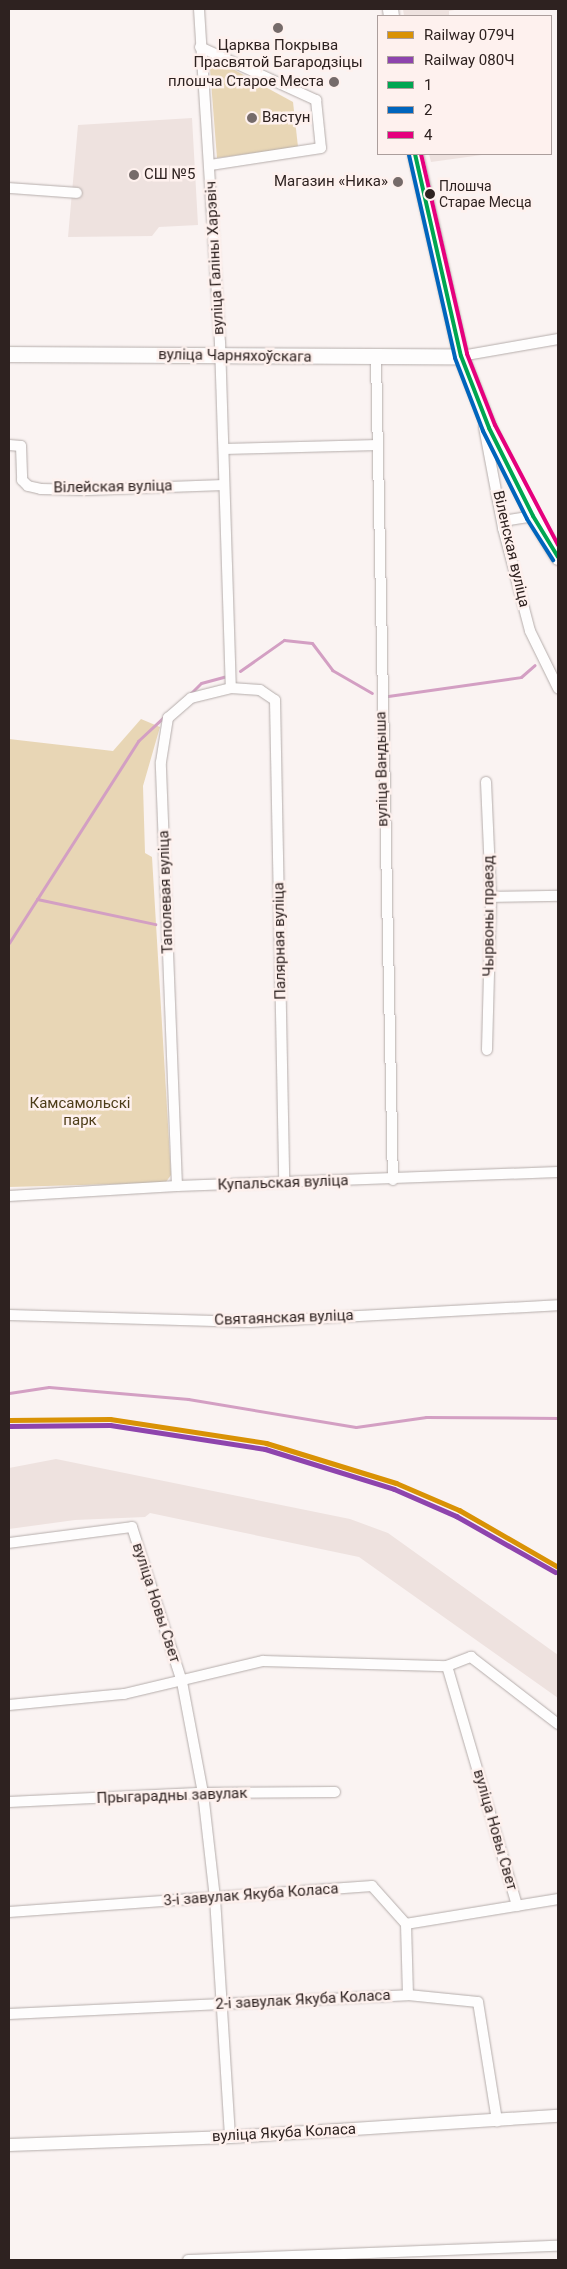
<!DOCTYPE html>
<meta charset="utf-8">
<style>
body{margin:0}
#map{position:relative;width:567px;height:2269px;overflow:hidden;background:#faf3f2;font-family:Roboto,sans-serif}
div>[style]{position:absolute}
.built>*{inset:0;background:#eee2df}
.green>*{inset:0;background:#e8d6b5}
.stream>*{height:3px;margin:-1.5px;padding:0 1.5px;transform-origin:1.5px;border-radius:1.5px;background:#d39fc3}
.roads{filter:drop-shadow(0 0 1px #b5adab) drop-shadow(0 0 1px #b5adab)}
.minor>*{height:10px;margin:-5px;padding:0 5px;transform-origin:5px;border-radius:5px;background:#fefdfd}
.tertiary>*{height:12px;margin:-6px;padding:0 6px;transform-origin:6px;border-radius:6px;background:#fefdfd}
.primary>*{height:15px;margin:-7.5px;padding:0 7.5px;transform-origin:7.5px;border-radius:7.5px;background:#fefdfd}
.bus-1>*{height:4px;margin:-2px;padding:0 2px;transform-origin:2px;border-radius:2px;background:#00a651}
.bus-2>*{height:4px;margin:-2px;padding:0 2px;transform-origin:2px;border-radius:2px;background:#0065bd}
.bus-3>*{height:4px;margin:-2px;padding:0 2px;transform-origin:2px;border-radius:2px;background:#e5007d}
.rail-1>*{height:5px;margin:-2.5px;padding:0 2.5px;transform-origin:2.5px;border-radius:2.5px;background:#d99205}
.rail-2>*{height:5px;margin:-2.5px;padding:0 2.5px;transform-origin:2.5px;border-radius:2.5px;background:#8e44ad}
.dots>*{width:14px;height:14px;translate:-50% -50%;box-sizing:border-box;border:2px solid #fef1ee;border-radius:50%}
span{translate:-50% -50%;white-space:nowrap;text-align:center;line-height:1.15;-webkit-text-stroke:5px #fef1ee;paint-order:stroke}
.bus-label{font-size:14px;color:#2e2220}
.left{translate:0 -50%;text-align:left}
.poi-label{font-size:15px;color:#2e2220}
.right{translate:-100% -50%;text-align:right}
.street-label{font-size:15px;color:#2e2220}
.park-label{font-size:15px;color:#4d3d19}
.frame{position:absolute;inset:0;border:10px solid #2e2220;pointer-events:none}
.legend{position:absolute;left:377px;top:15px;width:175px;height:140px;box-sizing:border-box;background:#fef1ee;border:1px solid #ab9e9c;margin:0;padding:6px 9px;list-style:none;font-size:15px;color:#2e2220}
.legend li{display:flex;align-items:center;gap:10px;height:25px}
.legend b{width:25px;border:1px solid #ab9e9c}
</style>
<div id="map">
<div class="built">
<div style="clip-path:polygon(403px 9px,460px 9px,449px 11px,449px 16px,404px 16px)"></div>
<div style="clip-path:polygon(192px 118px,198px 225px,159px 227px,152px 236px,68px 237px,78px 125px)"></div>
<div style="clip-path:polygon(429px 154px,489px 154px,431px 162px)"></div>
<div style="clip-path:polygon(56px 1459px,350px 1519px,388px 1533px,558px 1655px,558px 1698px,359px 1557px,150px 1513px,145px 1517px,75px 1520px,9px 1529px,9px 1468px)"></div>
</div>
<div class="green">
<div style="clip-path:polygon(209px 56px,293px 102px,298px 147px,217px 158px)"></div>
<div style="clip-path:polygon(141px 719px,160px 727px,143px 786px,145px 853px,152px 857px,171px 1175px,166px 1182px,153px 1183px,9px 1187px,9px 739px,113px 751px)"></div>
</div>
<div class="stream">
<div style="left:240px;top:671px;width:54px;rotate:-35.2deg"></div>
<div style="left:284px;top:640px;width:28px;rotate:6deg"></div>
<div style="left:312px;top:643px;width:34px;rotate:53deg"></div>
<div style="left:332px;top:670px;width:46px;rotate:29.9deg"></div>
<div style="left:188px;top:696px;width:18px;rotate:-45deg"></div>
<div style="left:201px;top:683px;width:24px;rotate:-15deg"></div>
<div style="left:388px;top:696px;width:134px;rotate:-8.1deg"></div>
<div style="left:521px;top:677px;width:18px;rotate:-41deg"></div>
<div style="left:37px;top:899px;width:121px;rotate:12deg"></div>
<div style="left:9px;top:943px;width:240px;rotate:-57.4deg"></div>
<div style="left:138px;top:741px;width:35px;rotate:-43deg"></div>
<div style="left:9px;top:1393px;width:40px;rotate:-8.5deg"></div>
<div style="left:49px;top:1387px;width:140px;rotate:4.9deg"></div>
<div style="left:188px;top:1399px;width:170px;rotate:9.5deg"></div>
<div style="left:356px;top:1427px;width:71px;rotate:-8.1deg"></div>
<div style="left:426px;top:1417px;width:132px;rotate:0.4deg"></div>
</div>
<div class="roads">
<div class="minor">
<div style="left:199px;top:9px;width:335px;rotate:86.4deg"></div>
<div style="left:220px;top:343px;width:345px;rotate:88.2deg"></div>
<div style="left:200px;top:47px;width:128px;rotate:24.6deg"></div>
<div style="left:316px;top:100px;width:48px;rotate:84.1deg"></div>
<div style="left:321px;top:148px;width:112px;rotate:171.3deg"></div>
<div style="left:9px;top:188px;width:68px;rotate:4.2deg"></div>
<div style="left:461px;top:356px;width:98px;rotate:-9.9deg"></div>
<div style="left:376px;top:358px;width:822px;rotate:88.82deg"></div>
<div style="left:484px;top:427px;width:103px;rotate:79.3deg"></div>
<div style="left:503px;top:528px;width:106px;rotate:75.3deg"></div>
<div style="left:530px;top:631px;width:64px;rotate:63.8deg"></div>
<div style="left:9px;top:445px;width:12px;rotate:5deg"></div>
<div style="left:21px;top:446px;width:34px;rotate:88deg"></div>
<div style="left:22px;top:480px;width:8px;rotate:45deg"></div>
<div style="left:28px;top:486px;width:13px;rotate:13deg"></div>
<div style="left:41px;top:489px;width:45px;rotate:1.3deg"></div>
<div style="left:86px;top:490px;width:138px;rotate:-2.1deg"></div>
<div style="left:224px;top:449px;width:154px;rotate:-1.5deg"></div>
<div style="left:503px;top:528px;width:10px;rotate:-53deg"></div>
<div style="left:509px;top:520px;width:24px;rotate:-9deg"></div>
<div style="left:486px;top:782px;width:115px;rotate:87.5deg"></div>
<div style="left:491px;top:897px;width:153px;rotate:91.5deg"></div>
<div style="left:491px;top:897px;width:67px;rotate:-0.9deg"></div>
<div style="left:177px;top:1186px;width:424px;rotate:-92.2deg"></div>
<div style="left:161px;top:762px;width:45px;rotate:-81deg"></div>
<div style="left:168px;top:718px;width:30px;rotate:-41deg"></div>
<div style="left:191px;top:698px;width:41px;rotate:-14deg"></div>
<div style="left:231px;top:688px;width:29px;rotate:4deg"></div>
<div style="left:260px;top:690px;width:18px;rotate:34deg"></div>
<div style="left:275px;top:700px;width:482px;rotate:88.9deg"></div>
<div style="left:9px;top:1196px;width:168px;rotate:-3.4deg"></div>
<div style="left:177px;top:1186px;width:381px;rotate:-2.1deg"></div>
<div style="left:9px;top:1315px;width:240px;rotate:1.7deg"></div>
<div style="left:249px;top:1322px;width:309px;rotate:-3.1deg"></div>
<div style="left:9px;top:1543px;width:124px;rotate:-7.4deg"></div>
<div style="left:132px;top:1527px;width:163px;rotate:72.1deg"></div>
<div style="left:182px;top:1682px;width:113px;rotate:79.3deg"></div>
<div style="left:203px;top:1793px;width:106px;rotate:83.5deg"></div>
<div style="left:215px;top:1898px;width:239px;rotate:86.4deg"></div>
<div style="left:447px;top:1666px;width:250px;rotate:73.7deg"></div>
<div style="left:9px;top:1705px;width:116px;rotate:-5.5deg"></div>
<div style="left:124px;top:1694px;width:143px;rotate:-13.4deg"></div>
<div style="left:263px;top:1661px;width:184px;rotate:1.6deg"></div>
<div style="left:447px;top:1666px;width:26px;rotate:-21deg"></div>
<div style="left:471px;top:1657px;width:110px;rotate:37.6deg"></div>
<div style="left:9px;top:1802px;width:194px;rotate:-2.7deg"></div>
<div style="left:203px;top:1793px;width:132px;rotate:-0.4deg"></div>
<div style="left:9px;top:1912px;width:364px;rotate:-4.1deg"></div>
<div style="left:372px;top:1886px;width:51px;rotate:48.2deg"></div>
<div style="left:406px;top:1924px;width:71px;rotate:88.4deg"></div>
<div style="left:406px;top:1924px;width:154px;rotate:-9.3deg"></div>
<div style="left:9px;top:2014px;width:399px;rotate:-2.7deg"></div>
<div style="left:408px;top:1995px;width:70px;rotate:5.7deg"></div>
<div style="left:478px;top:2002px;width:121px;rotate:80.9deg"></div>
<div style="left:188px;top:2260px;width:370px;rotate:-2.2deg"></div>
</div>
<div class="tertiary">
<div style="left:9px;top:2145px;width:221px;rotate:-2.1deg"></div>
<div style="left:230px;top:2137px;width:329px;rotate:-3.7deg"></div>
</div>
<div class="primary">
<div style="left:390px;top:9px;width:7px;rotate:82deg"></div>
<div style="left:415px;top:154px;width:207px;rotate:77.2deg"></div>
<div style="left:461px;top:356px;width:77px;rotate:68.7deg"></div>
<div style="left:489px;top:428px;width:98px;rotate:63.4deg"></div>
<div style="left:533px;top:516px;width:48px;rotate:58.6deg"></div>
<div style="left:9px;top:354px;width:452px;rotate:0.3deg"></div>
</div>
</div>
<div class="bus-1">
<div style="left:415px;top:154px;width:207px;rotate:77.2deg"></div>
<div style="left:461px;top:356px;width:77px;rotate:68.7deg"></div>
<div style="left:489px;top:428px;width:98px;rotate:63.4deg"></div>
<div style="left:533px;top:516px;width:48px;rotate:58.6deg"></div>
</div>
<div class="bus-2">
<div style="left:409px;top:155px;width:208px;rotate:77.2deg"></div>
<div style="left:455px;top:358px;width:78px;rotate:69deg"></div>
<div style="left:483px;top:431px;width:98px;rotate:63.4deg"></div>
<div style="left:527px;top:519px;width:49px;rotate:57.6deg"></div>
</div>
<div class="bus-3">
<div style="left:421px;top:154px;width:205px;rotate:77deg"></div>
<div style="left:467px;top:354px;width:76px;rotate:68.5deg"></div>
<div style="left:495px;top:425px;width:136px;rotate:62.3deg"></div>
</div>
<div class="rail-1">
<div style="left:9px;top:1420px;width:101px;rotate:-0.6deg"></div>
<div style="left:110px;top:1419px;width:158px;rotate:8.7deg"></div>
<div style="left:266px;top:1443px;width:136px;rotate:17.1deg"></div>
<div style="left:396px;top:1483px;width:69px;rotate:23.2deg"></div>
<div style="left:459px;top:1510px;width:114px;rotate:29.9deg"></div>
</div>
<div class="rail-2">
<div style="left:9px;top:1426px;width:101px;rotate:-0.6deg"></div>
<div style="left:110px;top:1425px;width:157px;rotate:8.8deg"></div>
<div style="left:265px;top:1449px;width:135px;rotate:17.2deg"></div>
<div style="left:394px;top:1489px;width:68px;rotate:23.5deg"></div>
<div style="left:456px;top:1516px;width:114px;rotate:29.5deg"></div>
</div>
<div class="dots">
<div style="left:278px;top:28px;background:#756b6a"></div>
<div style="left:334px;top:82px;background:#756b6a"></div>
<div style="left:252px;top:118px;background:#756b6a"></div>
<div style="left:134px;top:175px;background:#756b6a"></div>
<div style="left:398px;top:182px;background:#756b6a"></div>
<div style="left:430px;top:194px;background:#2e2220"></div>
</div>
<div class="bus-label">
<span class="left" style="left:439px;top:194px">Плошча<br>Старае Месца</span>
</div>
<div class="poi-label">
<span style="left:278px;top:54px">Царква Покрыва<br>Прасвятой Багародзіцы</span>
<span class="right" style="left:324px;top:82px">плошча Старое Места</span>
<span class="left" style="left:262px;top:118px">Вястун</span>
<span class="left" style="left:144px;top:175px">СШ №5</span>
<span class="right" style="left:388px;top:182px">Магазин «Ника»</span>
</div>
<div class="street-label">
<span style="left:215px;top:258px;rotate:-93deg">вуліца Галіны Харэвіч</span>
<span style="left:235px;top:356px;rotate:1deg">вуліца Чарняхоўскага</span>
<span style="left:113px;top:487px;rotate:-1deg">Вілейская вуліца</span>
<span style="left:511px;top:549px;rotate:77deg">Віленская вуліца</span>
<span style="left:382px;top:769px;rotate:-91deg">вуліца Вандыша</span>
<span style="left:166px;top:892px;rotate:-92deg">Таполевая вуліца</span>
<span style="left:489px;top:916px;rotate:-90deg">Чырвоны праезд</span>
<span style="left:280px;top:941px;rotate:-91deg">Палярная вуліца</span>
<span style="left:283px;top:1183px;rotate:-2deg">Купальская вуліца</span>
<span style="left:284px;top:1318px;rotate:-2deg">Святаянская вуліца</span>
<span style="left:156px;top:1603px;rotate:72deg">вуліца Новы Свет</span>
<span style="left:172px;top:1796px;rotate:-2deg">Прыгарадны завулак</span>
<span style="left:495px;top:1830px;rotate:74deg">вуліца Новы Свет</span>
<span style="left:251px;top:1895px;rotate:-4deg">3-і завулак Якуба Коласа</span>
<span style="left:303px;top:2000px;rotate:-3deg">2-і завулак Якуба Коласа</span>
<span style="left:284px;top:2133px;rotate:-3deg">вуліца Якуба Коласа</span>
</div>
<div class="park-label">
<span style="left:80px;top:1112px">Камсамольскі<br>парк</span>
</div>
<div class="frame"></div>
<ul class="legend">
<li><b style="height:6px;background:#d99205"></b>Railway 079Ч</li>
<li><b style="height:6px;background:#8e44ad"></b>Railway 080Ч</li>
<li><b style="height:6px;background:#00a651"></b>1</li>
<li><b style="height:6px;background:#0065bd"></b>2</li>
<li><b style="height:6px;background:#e5007d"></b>4</li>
</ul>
</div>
